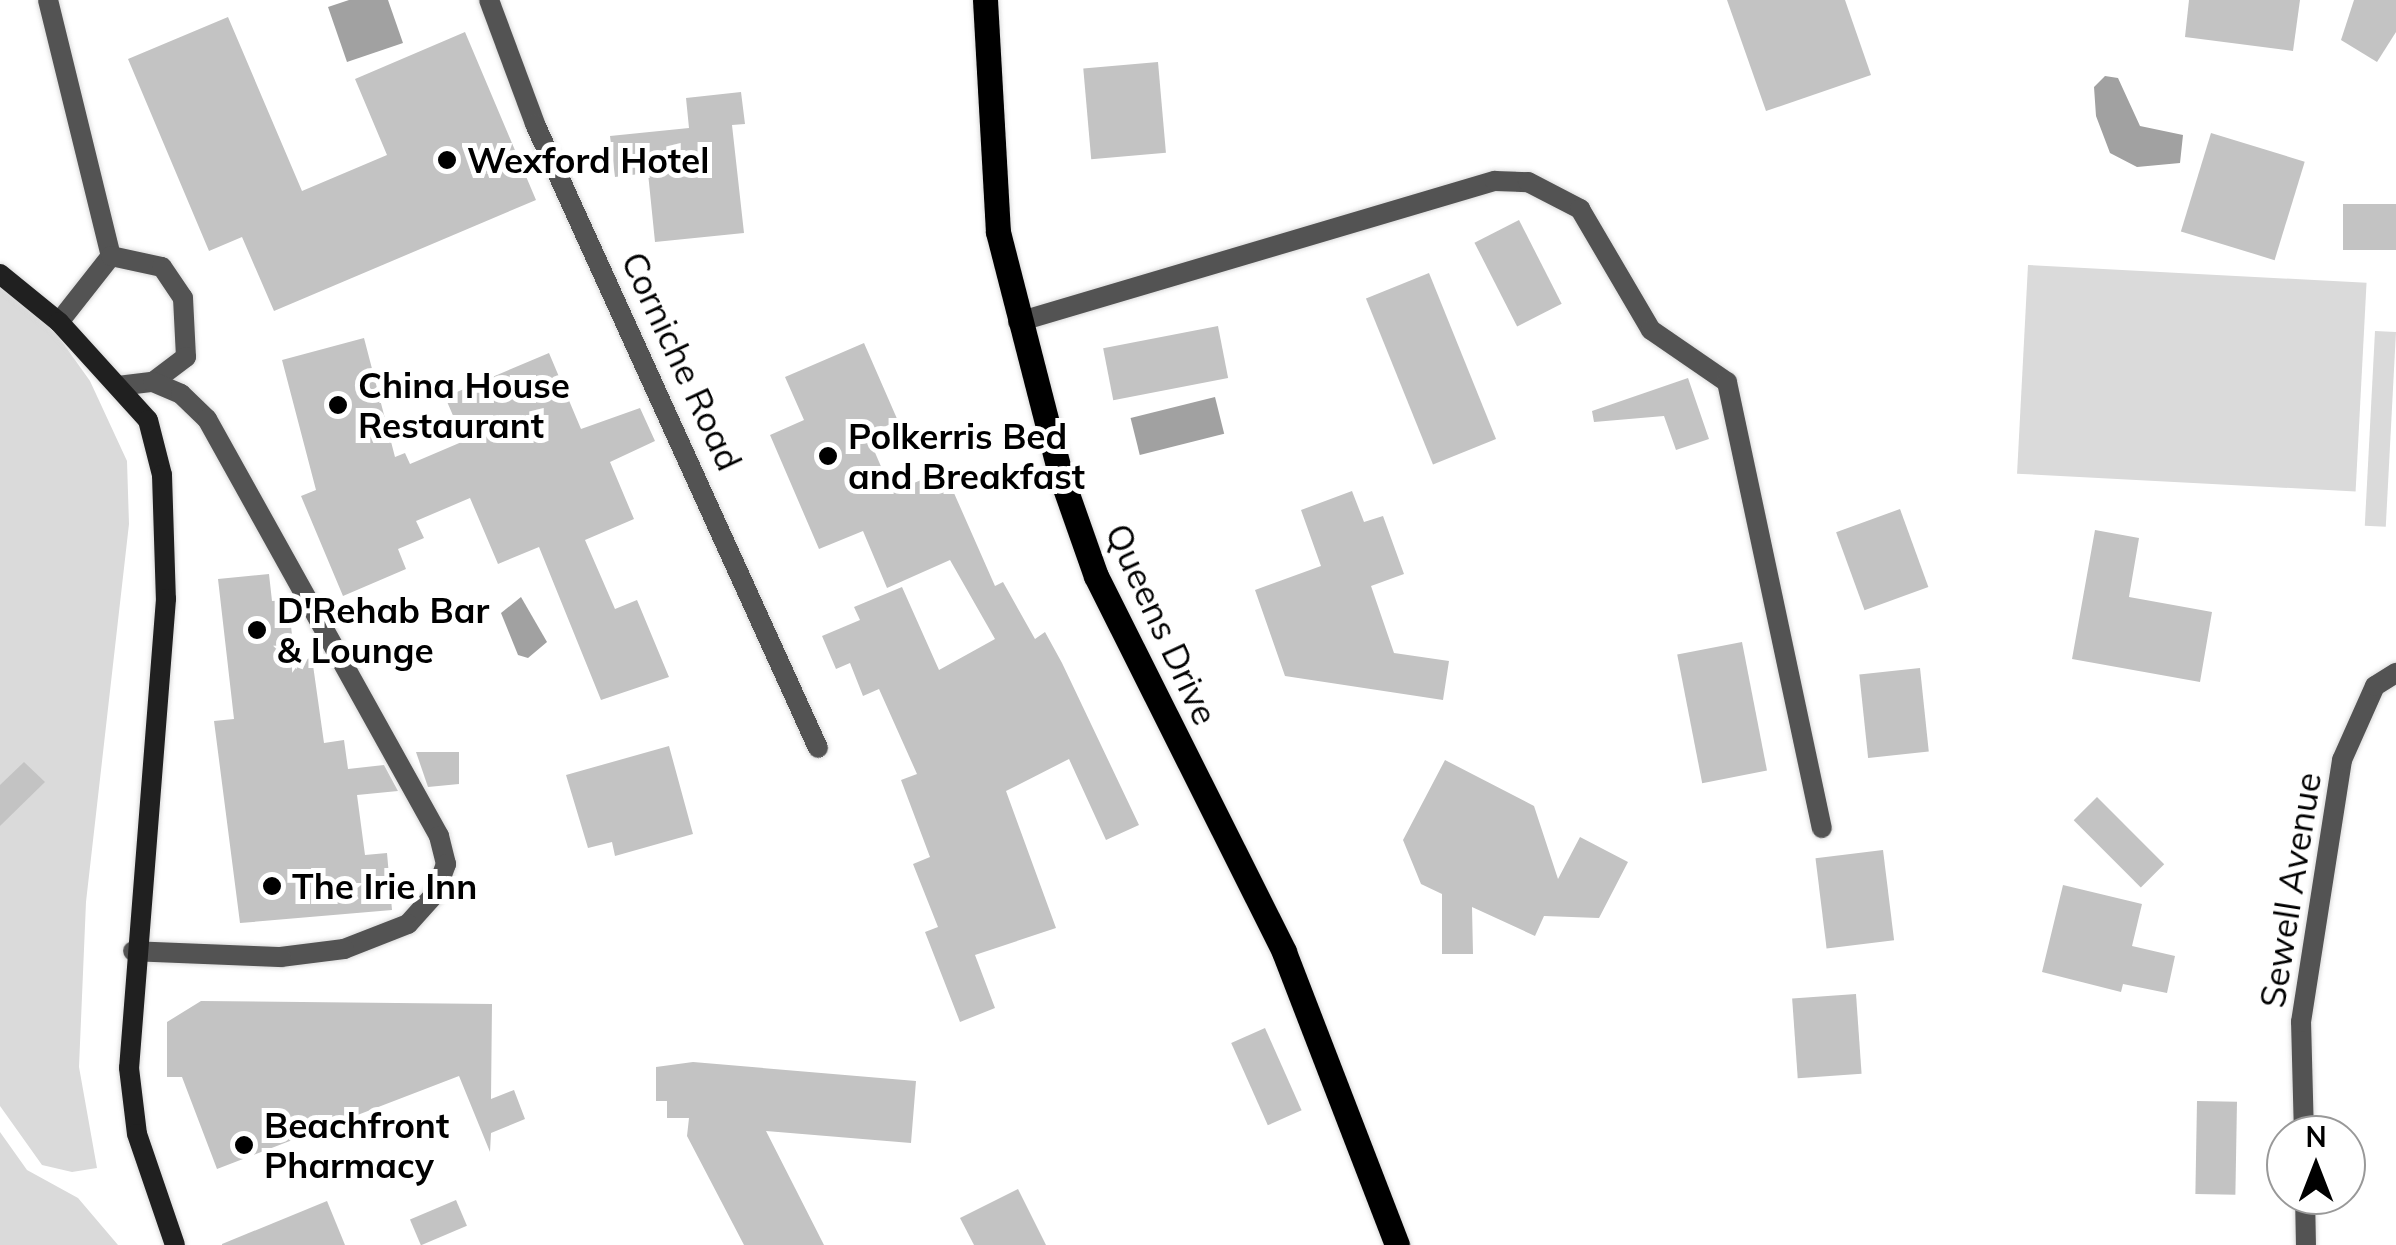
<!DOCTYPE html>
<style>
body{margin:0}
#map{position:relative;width:2396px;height:1245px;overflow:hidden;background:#fff;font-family:Mulish,sans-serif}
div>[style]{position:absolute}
.green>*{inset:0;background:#dadada;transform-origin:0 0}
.water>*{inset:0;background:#a1a1a1;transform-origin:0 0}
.building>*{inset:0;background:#c3c3c3;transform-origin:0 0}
.roads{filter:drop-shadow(0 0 2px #dbdbdb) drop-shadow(0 0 2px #dbdbdb)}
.service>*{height:20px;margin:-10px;padding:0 10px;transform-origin:10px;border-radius:10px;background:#535353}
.minor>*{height:20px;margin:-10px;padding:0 10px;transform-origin:10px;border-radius:10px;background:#535353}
.secondary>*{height:20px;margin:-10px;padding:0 10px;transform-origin:10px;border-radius:10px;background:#202020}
.primary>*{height:25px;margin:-12.5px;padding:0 12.5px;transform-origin:12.5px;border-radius:12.5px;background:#000}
.dots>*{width:28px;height:28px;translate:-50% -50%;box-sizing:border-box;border:5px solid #fff;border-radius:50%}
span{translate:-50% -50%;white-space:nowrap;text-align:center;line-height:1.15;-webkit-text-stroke:10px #fff;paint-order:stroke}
.poi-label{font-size:35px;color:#000;font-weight:700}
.left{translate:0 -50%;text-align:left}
.street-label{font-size:35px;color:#000}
.north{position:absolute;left:2266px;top:1115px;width:100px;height:100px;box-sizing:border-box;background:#fff;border:2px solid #999;border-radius:50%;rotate:0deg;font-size:28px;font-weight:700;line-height:40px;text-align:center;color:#000}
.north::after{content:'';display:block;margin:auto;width:35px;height:45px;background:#000;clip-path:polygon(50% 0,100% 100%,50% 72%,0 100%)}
</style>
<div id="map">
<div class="green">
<div style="left:2028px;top:265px;width:339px;height:209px;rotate:3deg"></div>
<div style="clip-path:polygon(0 287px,53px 329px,90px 381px,127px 461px,129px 524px,86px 902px,79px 1067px,97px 1168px,72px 1172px,42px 1165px,0 1106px)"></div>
<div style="left:2375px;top:331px;width:21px;height:195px;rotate:3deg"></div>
<div style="clip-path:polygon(0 1132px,27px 1170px,78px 1198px,118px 1245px,0 1245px)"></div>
</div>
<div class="water">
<div style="clip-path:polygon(349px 0,388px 0,403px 43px,347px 62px,328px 7px)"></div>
<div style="clip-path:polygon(2105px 76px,2118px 78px,2140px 126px,2183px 135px,2180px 163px,2137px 167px,2110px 153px,2096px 116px,2094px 87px)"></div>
<div style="left:1215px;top:397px;width:38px;height:87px;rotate:76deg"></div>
<div style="clip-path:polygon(521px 597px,547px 642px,528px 658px,518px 655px,501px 613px)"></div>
</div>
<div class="building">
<div style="clip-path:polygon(1727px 0,1845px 0,1871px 75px,1766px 111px)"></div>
<div style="clip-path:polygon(2189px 0,2300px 0,2293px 51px,2185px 37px)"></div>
<div style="clip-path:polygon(2354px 0,2396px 0,2396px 32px,2377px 62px,2341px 40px)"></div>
<div style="clip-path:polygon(228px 17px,302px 191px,387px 155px,355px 79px,465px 32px,536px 200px,274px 311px,242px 237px,209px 251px,128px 59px)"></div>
<div style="left:1158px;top:62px;width:91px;height:75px;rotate:85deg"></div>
<div style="clip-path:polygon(741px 92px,745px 124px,732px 125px,744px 233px,655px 242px,648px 173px,615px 177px,610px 136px,689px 128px,686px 98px)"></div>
<div style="left:2211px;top:133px;width:98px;height:103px;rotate:17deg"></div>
<div style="left:2343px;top:204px;width:53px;height:46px"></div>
<div style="left:1519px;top:220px;width:94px;height:50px;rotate:63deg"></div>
<div style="left:1429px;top:273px;width:179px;height:68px;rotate:68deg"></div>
<div style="left:1218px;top:326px;width:53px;height:117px;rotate:79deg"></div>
<div style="clip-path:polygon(364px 338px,395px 457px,405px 453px,410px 464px,464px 441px,445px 397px,549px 353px,581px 429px,640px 408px,655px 441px,610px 462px,634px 519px,585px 540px,615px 609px,637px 600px,669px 677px,601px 700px,539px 547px,498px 564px,470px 498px,416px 521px,424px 538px,398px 549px,406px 569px,343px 596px,301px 496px,316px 490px,282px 360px)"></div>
<div style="clip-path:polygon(864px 343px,898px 421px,867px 434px,892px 492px,926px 478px,932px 492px,950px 484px,995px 586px,1003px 582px,1035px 639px,1045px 632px,1062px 663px,1139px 825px,1106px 840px,1069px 759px,1006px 791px,1056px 928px,975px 955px,995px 1008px,960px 1022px,925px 932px,938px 927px,913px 864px,930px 857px,901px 780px,917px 774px,879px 689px,863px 696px,850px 663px,836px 669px,822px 636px,860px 620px,854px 607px,902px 587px,939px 670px,995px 639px,950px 560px,887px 588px,863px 531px,819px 549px,770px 435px,804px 420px,785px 377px)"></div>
<div style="clip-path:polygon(1688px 378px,1709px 439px,1676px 450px,1664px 416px,1594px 422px,1592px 411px)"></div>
<div style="clip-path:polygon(1352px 491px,1364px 522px,1383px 516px,1404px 574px,1371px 586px,1394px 653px,1449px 661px,1443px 700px,1285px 676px,1255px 590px,1321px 566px,1301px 510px)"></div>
<div style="left:1900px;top:509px;width:83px;height:68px;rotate:70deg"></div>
<div style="clip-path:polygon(2095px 530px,2139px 538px,2129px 597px,2212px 612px,2200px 682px,2072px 659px)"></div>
<div style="clip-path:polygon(269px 574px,272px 601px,288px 600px,295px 661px,312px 658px,324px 743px,344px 740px,348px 769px,384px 765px,398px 791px,357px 795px,365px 855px,387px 853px,392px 910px,240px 923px,214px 721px,234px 719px,218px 579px)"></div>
<div style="left:1742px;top:642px;width:131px;height:66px;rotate:79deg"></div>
<div style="left:1920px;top:668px;width:84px;height:61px;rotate:84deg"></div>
<div style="clip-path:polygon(669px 746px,693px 834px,615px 856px,612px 842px,588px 848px,566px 775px)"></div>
<div style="clip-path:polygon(416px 752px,459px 752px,459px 784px,428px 787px)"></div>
<div style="clip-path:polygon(1445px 760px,1534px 806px,1558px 879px,1580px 837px,1628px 862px,1599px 918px,1544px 916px,1535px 936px,1472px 907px,1473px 954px,1442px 954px,1442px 894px,1421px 884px,1403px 840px)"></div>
<div style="clip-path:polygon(24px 762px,45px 782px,0 826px,0 785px)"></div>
<div style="left:2097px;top:797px;width:95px;height:33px;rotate:45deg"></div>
<div style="left:1883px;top:850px;width:91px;height:68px;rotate:83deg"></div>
<div style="clip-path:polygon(2063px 885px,2142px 904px,2132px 946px,2175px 956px,2167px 993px,2123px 984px,2121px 992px,2042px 972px)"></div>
<div style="left:1856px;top:994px;width:80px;height:64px;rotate:86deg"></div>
<div style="clip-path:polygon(201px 1001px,492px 1004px,491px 1099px,514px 1090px,525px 1119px,491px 1133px,490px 1152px,459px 1076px,217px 1169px,182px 1077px,167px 1077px,167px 1022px)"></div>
<div style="left:1265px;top:1028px;width:90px;height:37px;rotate:66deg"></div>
<div style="clip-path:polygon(693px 1062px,916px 1081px,911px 1143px,766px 1131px,824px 1245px,744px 1245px,687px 1136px,689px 1118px,667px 1118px,667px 1101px,656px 1101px,656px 1067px)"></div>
<div style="left:2197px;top:1101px;width:40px;height:93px;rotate:1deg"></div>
<div style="clip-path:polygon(1018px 1189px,1046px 1245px,974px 1245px,960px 1218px)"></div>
<div style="left:456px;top:1200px;width:28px;height:50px;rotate:67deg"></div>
<div style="clip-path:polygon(327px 1201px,345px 1245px,222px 1245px,222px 1244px)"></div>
</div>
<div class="roads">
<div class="service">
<div style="left:48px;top:0;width:264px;rotate:76.2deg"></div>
<div style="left:111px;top:256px;width:84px;rotate:128.2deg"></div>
<div style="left:111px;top:256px;width:52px;rotate:12.2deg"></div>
<div style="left:162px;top:267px;width:37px;rotate:56deg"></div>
<div style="left:183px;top:298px;width:59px;rotate:87.1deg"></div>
<div style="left:186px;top:357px;width:41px;rotate:142.9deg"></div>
<div style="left:118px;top:386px;width:35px;rotate:-7deg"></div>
<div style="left:153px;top:382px;width:30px;rotate:23deg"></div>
<div style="left:181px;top:394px;width:36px;rotate:44deg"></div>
<div style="left:207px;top:419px;width:477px;rotate:60.9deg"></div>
<div style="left:439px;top:836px;width:29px;rotate:76deg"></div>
<div style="left:446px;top:864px;width:32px;rotate:110deg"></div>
<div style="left:435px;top:894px;width:40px;rotate:132deg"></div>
<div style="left:408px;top:924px;width:69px;rotate:158.7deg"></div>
<div style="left:344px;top:949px;width:64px;rotate:172.8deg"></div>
<div style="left:281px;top:957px;width:148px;rotate:-177.7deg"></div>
</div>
<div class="minor">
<div style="left:489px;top:0;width:132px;rotate:69.6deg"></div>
<div style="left:535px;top:124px;width:685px;rotate:65.6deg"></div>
<div style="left:1018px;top:322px;width:497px;rotate:-16.5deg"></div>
<div style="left:1495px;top:181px;width:33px;rotate:2deg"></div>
<div style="left:1528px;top:182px;width:59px;rotate:27.4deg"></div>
<div style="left:1580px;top:209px;width:140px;rotate:59.6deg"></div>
<div style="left:1651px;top:330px;width:92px;rotate:34.4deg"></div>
<div style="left:1727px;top:382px;width:456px;rotate:78deg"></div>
<div style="left:2304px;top:1135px;width:113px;rotate:-91.5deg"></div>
<div style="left:2301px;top:1022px;width:265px;rotate:-81.1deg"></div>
<div style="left:2342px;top:760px;width:81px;rotate:-66deg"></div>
<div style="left:2375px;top:686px;width:25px;rotate:-32deg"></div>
<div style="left:2305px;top:1195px;width:50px;rotate:88.9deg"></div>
</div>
<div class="secondary">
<div style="left:0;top:274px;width:76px;rotate:39.1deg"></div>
<div style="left:59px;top:322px;width:132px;rotate:47.8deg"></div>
<div style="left:148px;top:420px;width:57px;rotate:75.7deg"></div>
<div style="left:162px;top:475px;width:124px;rotate:88.2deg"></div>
<div style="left:166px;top:599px;width:470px;rotate:94.5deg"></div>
<div style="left:129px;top:1068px;width:66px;rotate:83.1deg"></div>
<div style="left:137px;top:1134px;width:117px;rotate:71.1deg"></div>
</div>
<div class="primary">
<div style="left:985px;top:0;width:232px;rotate:86.8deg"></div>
<div style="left:998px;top:232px;width:250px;rotate:75.6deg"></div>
<div style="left:1060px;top:474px;width:108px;rotate:70.6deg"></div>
<div style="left:1096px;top:576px;width:420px;rotate:63.4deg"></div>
<div style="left:1284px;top:952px;width:314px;rotate:68.9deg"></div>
</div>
</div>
<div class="dots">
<div style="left:447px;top:160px;background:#000"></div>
<div style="left:338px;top:405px;background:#000"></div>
<div style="left:828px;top:456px;background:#000"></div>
<div style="left:257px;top:630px;background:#000"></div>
<div style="left:272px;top:886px;background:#000"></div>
<div style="left:244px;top:1145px;background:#000"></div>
</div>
<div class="poi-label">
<span class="left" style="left:467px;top:160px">Wexford Hotel</span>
<span class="left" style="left:358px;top:405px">China House<br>Restaurant</span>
<span class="left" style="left:848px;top:456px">Polkerris Bed<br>and Breakfast</span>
<span class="left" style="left:277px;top:630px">D'Rehab Bar<br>&amp; Lounge</span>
<span class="left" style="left:292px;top:886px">The Irie Inn</span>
<span class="left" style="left:264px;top:1145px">Beachfront<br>Pharmacy</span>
</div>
<div class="street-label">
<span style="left:682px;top:361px;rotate:65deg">Corniche Road</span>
<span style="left:1162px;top:624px;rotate:65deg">Queens Drive</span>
<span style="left:2290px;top:890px;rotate:-81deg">Sewell Avenue</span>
</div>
<div class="north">N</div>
</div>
